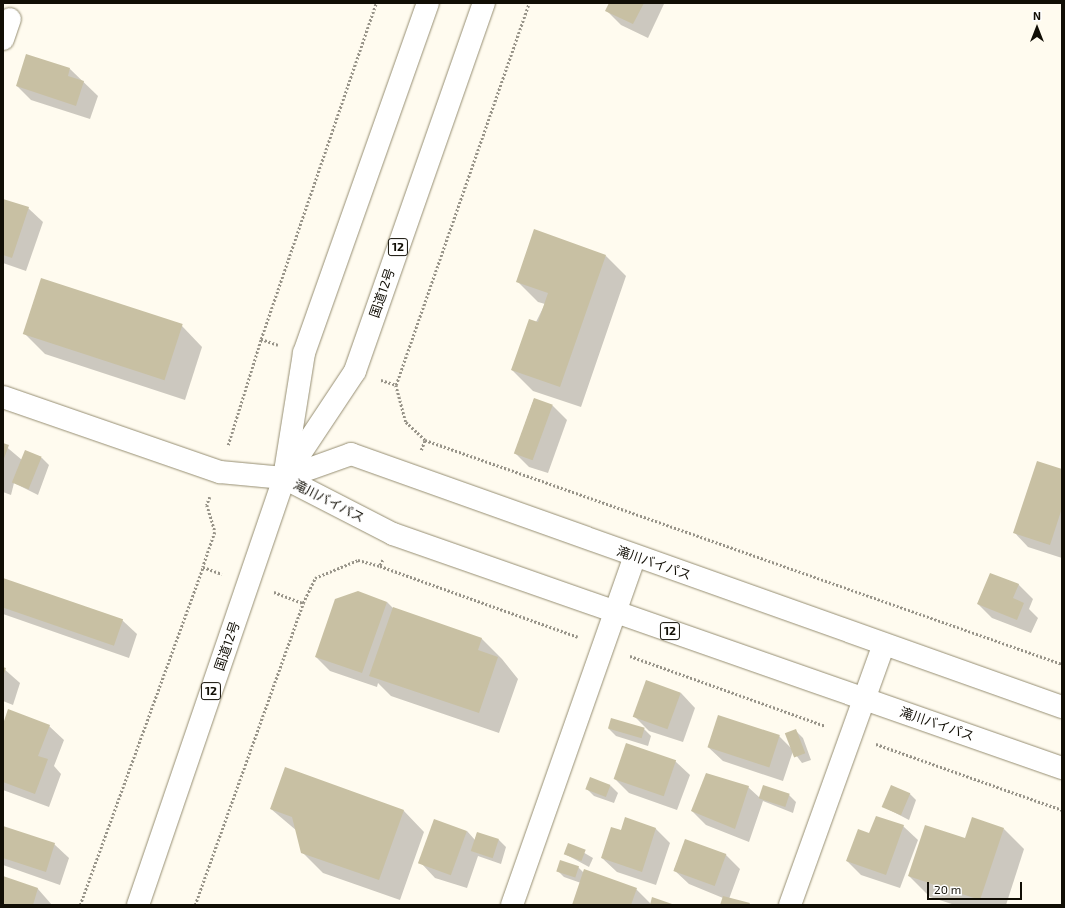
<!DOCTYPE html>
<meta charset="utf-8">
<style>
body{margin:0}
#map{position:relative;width:1065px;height:908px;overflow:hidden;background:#fffbef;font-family:"Exo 2","Noto Sans JP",sans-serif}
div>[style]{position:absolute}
.shadow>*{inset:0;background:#0003}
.building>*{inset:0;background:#c8c0a3;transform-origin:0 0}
.path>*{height:2.5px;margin-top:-1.25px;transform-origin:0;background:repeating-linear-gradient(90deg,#989489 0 2px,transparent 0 4px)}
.roads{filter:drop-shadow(0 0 1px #968e72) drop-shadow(0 0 1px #968e72)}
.minor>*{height:22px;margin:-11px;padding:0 11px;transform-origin:11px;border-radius:11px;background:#fff}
.tertiary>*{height:22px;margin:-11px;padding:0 11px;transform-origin:11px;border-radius:11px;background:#fff}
.trunk>*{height:22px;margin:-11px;padding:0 11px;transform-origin:11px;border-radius:11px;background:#fff}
span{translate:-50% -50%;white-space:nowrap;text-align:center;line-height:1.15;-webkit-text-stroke:3px #fff;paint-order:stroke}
.shield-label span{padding:1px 3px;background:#fff;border:1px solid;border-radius:3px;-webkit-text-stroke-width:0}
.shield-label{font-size:12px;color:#110e05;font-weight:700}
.street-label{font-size:13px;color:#110e05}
.frame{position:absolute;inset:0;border:4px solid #110e05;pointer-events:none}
.north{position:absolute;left:1017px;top:8px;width:40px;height:40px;-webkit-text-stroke:3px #fff;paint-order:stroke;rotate:0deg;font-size:11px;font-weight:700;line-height:16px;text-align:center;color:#110e05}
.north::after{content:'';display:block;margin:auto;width:14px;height:18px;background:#110e05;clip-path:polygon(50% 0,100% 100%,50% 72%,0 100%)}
.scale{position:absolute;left:927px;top:882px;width:95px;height:18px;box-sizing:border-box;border:2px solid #110e05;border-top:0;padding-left:5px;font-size:12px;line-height:14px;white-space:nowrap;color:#110e05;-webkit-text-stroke:3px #fff;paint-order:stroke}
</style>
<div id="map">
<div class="shadow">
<div style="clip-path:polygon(610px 3px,662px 3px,664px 4px,648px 38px,621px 25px,607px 11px)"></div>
<div style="clip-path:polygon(70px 69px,98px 96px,90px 119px,31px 100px,17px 86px)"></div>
<div style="clip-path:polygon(3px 202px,28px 208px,43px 222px,26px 271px,3px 263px)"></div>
<div style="clip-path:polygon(606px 256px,626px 276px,581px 407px,533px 391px,512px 370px,545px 304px,538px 302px,517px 281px)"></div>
<div style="clip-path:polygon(42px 280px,182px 326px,202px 347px,185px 400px,45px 354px,24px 333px)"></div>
<div style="clip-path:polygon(534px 399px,553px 406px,567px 420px,548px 473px,529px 467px,515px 453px)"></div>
<div style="clip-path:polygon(3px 444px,22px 460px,42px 458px,49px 465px,38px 495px,14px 483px,11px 495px,3px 492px)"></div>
<div style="clip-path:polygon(1062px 470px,1062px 558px,1028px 547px,1014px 532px)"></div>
<div style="clip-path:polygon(3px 579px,122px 620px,137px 634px,129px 658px,3px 614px)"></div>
<div style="clip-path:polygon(1018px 584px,1033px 599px,1029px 609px,1038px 618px,1031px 633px,992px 618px,978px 604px)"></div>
<div style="clip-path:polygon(387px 602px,393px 608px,482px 639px,502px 659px,518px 679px,499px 733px,391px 696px,378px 683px,377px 687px,330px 671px,316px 657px)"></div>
<div style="clip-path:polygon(3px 668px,20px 683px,13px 705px,3px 701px)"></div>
<div style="clip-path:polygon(681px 693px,695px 708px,683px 742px,649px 731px,635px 717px)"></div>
<div style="clip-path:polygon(49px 726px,64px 740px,54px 766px,61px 774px,49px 807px,3px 790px,3px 727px)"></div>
<div style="clip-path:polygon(609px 729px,644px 729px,651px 736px,648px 746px,616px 736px)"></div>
<div style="clip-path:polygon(796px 731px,803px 738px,811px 760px,802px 763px,793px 751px,783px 781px,723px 761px,708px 747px,779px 736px,792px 749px)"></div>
<div style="clip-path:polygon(675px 761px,690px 775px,677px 810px,629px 793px,615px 779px)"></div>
<div style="clip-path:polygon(611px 786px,618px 793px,614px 803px,594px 796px,587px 789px)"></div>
<div style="clip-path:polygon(748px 787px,760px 798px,789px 795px,796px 802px,793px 813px,763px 801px,749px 842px,706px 825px,692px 811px)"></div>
<div style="clip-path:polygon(909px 793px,916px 800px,909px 820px,884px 807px)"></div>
<div style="clip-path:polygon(271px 809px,404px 811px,424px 832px,400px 900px,323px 873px,302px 852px,297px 831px)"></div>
<div style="clip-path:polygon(626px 819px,656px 829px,670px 843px,656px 885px,617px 872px,602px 858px,621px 831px)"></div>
<div style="clip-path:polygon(903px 826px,918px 840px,900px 888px,861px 875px,847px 861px,870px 834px)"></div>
<div style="clip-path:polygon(3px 827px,54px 844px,69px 858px,60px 885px,3px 865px)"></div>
<div style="clip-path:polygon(1004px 829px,1024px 849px,1006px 905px,955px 905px,930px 897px,909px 876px)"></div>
<div style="clip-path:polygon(467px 831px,475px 840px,477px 833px,499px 840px,506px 847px,501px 864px,478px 856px,467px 888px,435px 878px,421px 863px)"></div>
<div style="clip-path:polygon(686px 840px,726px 855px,740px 869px,729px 899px,750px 905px,721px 905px,723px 898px,689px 884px,674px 870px)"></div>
<div style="clip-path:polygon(569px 844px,593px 858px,589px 867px,565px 854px)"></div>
<div style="clip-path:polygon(578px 867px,584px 873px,636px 889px,651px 904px,673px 905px,573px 905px,581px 883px,564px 877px,557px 870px)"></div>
<div style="clip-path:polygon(3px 877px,38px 889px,52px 905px,3px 905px)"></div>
</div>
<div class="building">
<div style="clip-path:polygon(609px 3px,644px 3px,633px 24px,605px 11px)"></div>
<div style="clip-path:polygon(26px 54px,70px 68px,68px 76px,84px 81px,76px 106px,16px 86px)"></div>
<div style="clip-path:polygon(3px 199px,29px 207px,12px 258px,3px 255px)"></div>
<div style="clip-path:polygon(534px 229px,606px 255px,560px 387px,511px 370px,529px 319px,538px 322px,548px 293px,516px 282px)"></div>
<div style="left:41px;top:278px;width:149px;height:59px;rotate:18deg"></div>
<div style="left:534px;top:398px;width:20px;height:59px;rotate:20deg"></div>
<div style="clip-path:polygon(3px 443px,9px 445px,3px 461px)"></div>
<div style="left:25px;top:450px;width:18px;height:35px;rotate:22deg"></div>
<div style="clip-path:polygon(1037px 461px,1062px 469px,1062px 508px,1050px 545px,1013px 533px)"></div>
<div style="clip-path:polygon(990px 573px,1019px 584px,1013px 598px,1024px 603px,1017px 620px,977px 604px)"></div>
<div style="left:3px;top:578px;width:127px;height:28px;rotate:19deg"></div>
<div style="clip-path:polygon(358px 591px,387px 602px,362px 673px,315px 657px,335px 599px)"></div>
<div style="clip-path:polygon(393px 607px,482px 638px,478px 650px,498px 657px,479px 713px,369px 676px)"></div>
<div style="clip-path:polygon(3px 667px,6px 668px,3px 677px)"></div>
<div style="left:646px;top:680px;width:37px;height:39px;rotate:20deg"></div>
<div style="clip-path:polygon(8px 709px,50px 725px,38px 756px,48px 759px,35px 794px,3px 782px,3px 724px)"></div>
<div style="left:718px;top:715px;width:65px;height:34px;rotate:18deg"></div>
<div style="left:611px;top:718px;width:35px;height:11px;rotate:16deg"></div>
<div style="left:796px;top:729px;width:26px;height:12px;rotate:69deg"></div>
<div style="left:626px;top:743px;width:53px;height:38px;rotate:19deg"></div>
<div style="clip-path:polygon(285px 767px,404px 810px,379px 880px,301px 853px,292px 817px,270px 809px)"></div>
<div style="clip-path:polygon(706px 773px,749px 786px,735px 829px,691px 811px)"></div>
<div style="left:590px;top:777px;width:22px;height:13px;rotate:21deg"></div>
<div style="left:763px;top:785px;width:28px;height:14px;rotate:18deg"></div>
<div style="left:891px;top:785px;width:21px;height:24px;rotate:23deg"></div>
<div style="clip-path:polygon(876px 816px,904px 825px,886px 875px,846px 861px,858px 829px,869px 833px)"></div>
<div style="clip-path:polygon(625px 817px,656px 828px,642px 872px,601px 858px,611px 827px,621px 830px)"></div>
<div style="clip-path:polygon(972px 817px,1004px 828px,980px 900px,908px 876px,925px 825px,965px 838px)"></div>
<div style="left:434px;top:819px;width:35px;height:47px;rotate:20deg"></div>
<div style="clip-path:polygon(3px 826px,55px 843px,46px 872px,3px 858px)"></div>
<div style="left:477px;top:832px;width:23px;height:20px;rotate:18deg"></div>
<div style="left:685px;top:839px;width:44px;height:34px;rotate:20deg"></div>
<div style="left:568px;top:843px;width:19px;height:12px;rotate:21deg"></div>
<div style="left:560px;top:860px;width:20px;height:12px;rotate:18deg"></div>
<div style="clip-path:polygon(584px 869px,637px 888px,631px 905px,572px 905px)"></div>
<div style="clip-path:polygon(3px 876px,38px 888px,33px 905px,3px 905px)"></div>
<div style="clip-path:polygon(723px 896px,750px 903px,749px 905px,720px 905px)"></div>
<div style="clip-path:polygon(652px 897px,675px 905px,650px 905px)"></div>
</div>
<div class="path">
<div style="left:261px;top:339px;width:355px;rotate:-71.1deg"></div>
<div style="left:381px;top:380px;width:16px;rotate:18deg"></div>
<div style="left:396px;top:385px;width:38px;rotate:75deg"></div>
<div style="left:406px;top:422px;width:26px;rotate:43deg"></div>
<div style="left:396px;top:385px;width:404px;rotate:-70.8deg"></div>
<div style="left:228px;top:445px;width:111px;rotate:-72.7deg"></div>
<div style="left:261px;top:339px;width:18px;rotate:19deg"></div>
<div style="left:421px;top:450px;width:11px;rotate:-68deg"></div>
<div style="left:425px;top:440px;width:675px;rotate:19.37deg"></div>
<div style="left:210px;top:497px;width:9px;rotate:111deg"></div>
<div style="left:207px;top:505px;width:28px;rotate:73deg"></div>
<div style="left:215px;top:532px;width:37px;rotate:109deg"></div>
<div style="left:203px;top:567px;width:20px;rotate:20deg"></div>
<div style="left:383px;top:560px;width:7px;rotate:117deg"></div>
<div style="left:380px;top:566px;width:210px;rotate:19.7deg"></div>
<div style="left:274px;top:592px;width:31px;rotate:21deg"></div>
<div style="left:303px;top:603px;width:28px;rotate:-64deg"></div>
<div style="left:315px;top:578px;width:47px;rotate:-22.7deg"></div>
<div style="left:358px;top:560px;width:23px;rotate:15deg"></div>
<div style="left:630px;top:656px;width:207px;rotate:19.7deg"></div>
<div style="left:876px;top:744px;width:197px;rotate:19.5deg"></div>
<div style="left:80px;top:905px;width:360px;rotate:-70deg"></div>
<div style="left:195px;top:905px;width:321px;rotate:-70.3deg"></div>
</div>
<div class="roads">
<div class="minor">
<div style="left:3px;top:39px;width:21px;rotate:-71deg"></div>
<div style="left:512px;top:905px;width:370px;rotate:-70.6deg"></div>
<div style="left:790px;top:905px;width:277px;rotate:-70.2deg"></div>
</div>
<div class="tertiary">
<div style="left:3px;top:397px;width:230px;rotate:19.1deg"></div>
<div style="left:220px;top:472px;width:64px;rotate:5.4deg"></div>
</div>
<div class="trunk">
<div style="left:288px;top:472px;width:121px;rotate:-56.4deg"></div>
<div style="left:355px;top:371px;width:390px;rotate:-70.7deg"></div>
<div style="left:284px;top:478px;width:123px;rotate:27.2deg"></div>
<div style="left:393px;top:534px;width:709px;rotate:19.28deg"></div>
<div style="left:284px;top:478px;width:71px;rotate:-19.7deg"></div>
<div style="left:351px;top:454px;width:755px;rotate:19.59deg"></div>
<div style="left:138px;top:905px;width:451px;rotate:-71.1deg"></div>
<div style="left:284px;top:478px;width:127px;rotate:-80.9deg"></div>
<div style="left:304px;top:353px;width:371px;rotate:-70.5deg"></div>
</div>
</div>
<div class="shield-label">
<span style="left:398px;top:247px">12</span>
<span style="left:670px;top:631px">12</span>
<span style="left:211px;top:691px">12</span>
</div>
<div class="street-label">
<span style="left:382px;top:293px;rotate:-71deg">国道12号</span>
<span style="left:329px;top:501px;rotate:27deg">滝川バイパス</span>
<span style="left:654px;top:563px;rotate:19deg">滝川バイパス</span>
<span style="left:227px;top:646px;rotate:-71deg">国道12号</span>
<span style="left:937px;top:724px;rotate:19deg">滝川バイパス</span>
</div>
<div class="frame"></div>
<div class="north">N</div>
<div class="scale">20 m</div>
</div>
